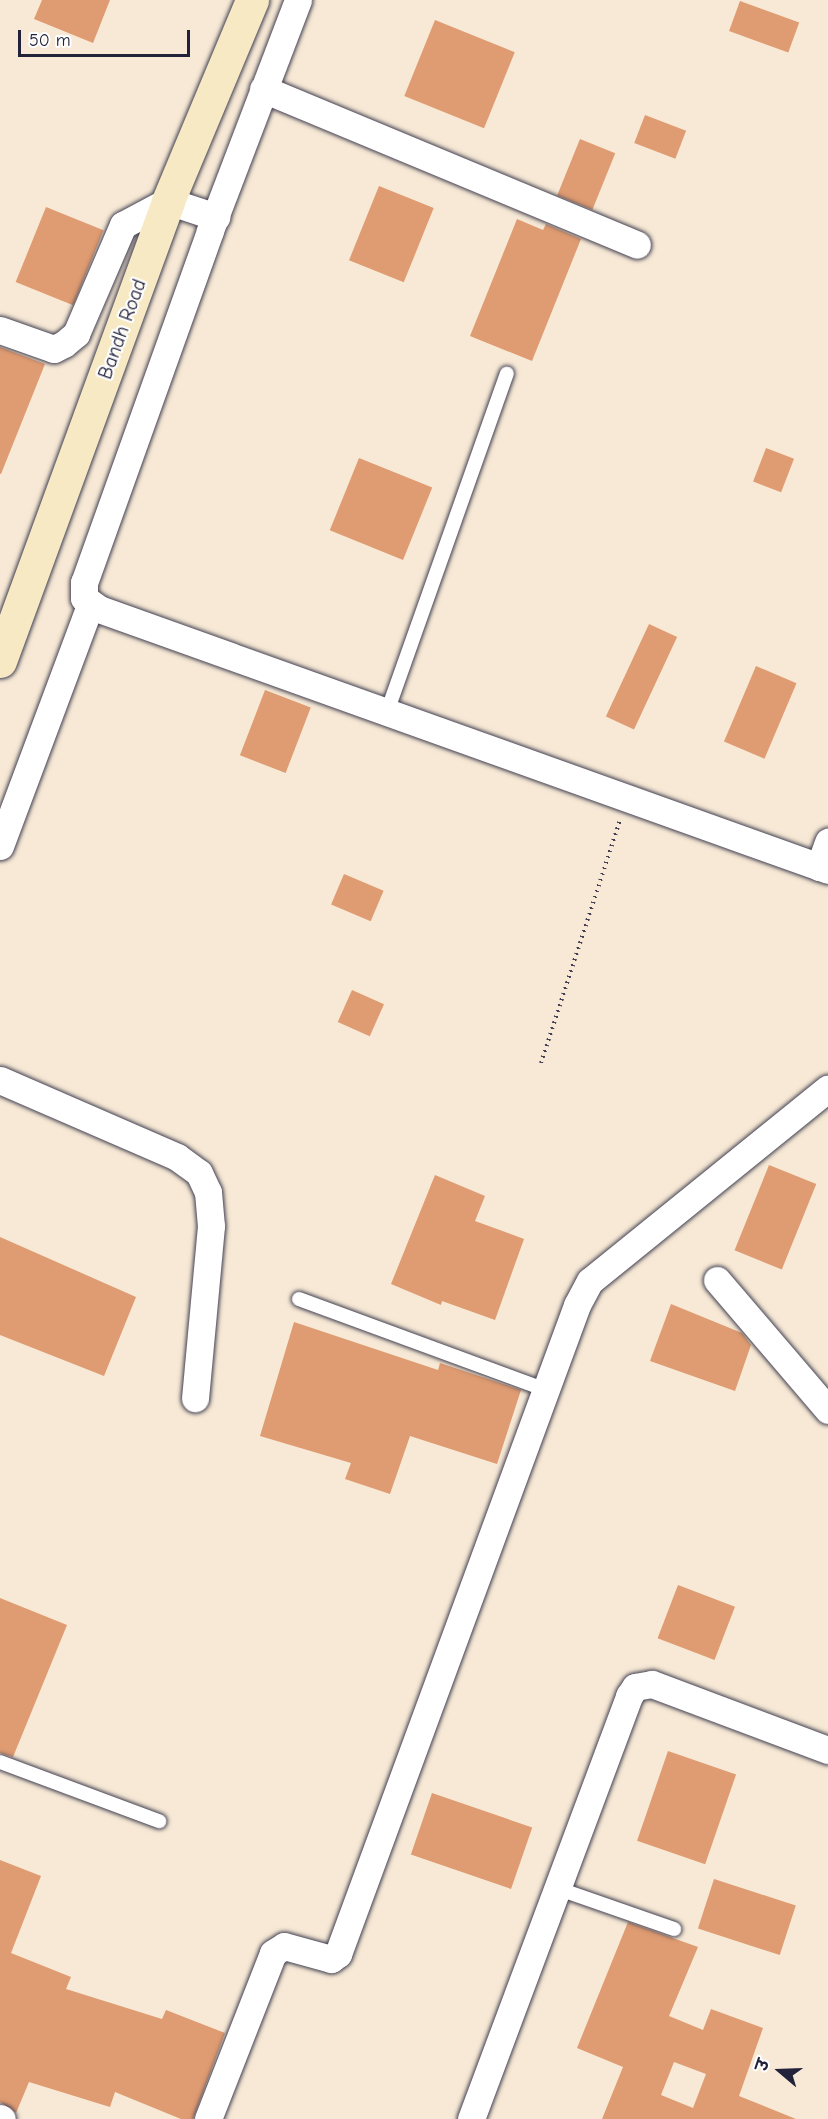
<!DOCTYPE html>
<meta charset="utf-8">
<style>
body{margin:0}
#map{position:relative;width:828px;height:2119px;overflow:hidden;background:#f7e9d5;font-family:"Comic Neue","Playpen Sans Deva",sans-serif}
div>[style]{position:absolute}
.building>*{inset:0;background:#df9b71;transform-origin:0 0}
.path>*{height:4px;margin-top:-2px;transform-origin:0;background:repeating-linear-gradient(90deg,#424052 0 1.5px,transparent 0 6px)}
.roads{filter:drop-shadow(0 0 2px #424052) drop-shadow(0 0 2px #424052)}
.lane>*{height:14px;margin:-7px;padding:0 7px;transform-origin:7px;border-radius:7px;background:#fff}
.street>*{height:27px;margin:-13.5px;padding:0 13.5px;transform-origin:13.5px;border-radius:13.5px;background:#fff}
.secondary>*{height:33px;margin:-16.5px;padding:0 16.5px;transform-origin:16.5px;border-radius:16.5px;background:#f6e9c3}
span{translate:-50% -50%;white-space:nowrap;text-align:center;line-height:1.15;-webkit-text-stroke:4.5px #fff;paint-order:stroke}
.street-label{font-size:20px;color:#22223b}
.north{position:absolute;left:750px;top:2041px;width:60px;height:60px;-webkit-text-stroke:4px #fff;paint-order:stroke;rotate:289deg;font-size:16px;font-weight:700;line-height:24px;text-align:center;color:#22223b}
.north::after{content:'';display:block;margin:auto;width:21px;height:27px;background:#22223b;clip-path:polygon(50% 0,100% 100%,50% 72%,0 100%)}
.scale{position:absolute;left:18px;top:30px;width:172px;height:27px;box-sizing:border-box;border:3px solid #22223b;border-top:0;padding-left:8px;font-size:18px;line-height:21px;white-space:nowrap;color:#22223b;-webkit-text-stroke:4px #fff;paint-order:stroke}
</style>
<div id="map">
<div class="building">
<div style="clip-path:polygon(42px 0,110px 0,93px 43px,34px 19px)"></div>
<div style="left:740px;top:1px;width:63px;height:32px;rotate:20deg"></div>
<div style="left:435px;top:20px;width:86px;height:82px;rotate:22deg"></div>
<div style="left:645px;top:115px;width:44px;height:30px;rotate:21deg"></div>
<div style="left:580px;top:139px;width:38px;height:61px;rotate:22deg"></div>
<div style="left:379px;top:186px;width:59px;height:80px;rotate:22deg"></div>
<div style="left:46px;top:207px;width:62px;height:81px;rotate:22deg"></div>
<div style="clip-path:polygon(517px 219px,543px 230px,546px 224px,581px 239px,532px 361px,470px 336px)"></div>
<div style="clip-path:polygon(0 347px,45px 364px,1px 474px,0 474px)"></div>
<div style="left:766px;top:448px;width:30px;height:36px;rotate:21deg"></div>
<div style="left:359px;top:458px;width:79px;height:78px;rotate:22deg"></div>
<div style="left:649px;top:624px;width:31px;height:102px;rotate:25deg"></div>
<div style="left:756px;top:666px;width:44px;height:82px;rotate:23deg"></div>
<div style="left:265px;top:690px;width:49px;height:70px;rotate:21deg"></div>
<div style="left:344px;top:874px;width:43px;height:33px;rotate:23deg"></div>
<div style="left:352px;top:990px;width:35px;height:35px;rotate:24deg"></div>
<div style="left:769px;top:1165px;width:51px;height:92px;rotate:22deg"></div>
<div style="clip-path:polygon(435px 1175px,485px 1196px,475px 1221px,524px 1239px,495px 1320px,442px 1301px,441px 1305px,391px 1284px)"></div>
<div style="clip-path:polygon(0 1237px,136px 1297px,104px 1376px,0 1335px)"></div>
<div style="clip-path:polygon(671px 1304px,742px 1333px,751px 1345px,735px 1391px,650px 1361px)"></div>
<div style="clip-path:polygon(294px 1322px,438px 1370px,440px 1363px,521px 1390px,497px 1464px,410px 1436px,390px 1494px,345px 1479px,351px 1463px,260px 1436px)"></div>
<div style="left:678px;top:1585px;width:61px;height:57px;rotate:21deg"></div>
<div style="clip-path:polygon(0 1598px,67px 1625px,13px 1757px,0 1753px)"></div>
<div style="left:668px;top:1751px;width:72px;height:95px;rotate:19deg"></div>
<div style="left:432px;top:1793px;width:106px;height:65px;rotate:19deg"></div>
<div style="clip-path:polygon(0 1860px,41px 1876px,11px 1953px,71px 1977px,66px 1989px,162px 2019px,166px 2010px,225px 2033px,193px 2119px,181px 2119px,115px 2092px,110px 2107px,29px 2082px,16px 2113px,0 2102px)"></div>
<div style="left:714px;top:1879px;width:86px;height:52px;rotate:18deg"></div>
<div style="clip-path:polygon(evenodd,628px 1922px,698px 1947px,669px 2016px,703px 2030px,711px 2009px,763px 2028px,739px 2096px,796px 2119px,602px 2119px,623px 2067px,577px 2048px,628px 1922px,674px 2062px,706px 2074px,693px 2108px,661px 2095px,674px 2062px)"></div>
</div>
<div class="path">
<div style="left:541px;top:1063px;width:256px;rotate:-72deg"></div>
</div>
<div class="roads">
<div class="lane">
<div style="left:387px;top:712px;width:359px;rotate:-70.5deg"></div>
<div style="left:299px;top:1299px;width:263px;rotate:20.2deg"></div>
<div style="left:0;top:1762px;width:170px;rotate:20.4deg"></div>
<div style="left:559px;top:1889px;width:122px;rotate:19.2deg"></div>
</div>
<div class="street">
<div style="left:298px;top:0;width:247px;rotate:110.9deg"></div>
<div style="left:210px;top:231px;width:373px;rotate:109.7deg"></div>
<div style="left:84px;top:582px;width:16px;rotate:90deg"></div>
<div style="left:84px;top:598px;width:19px;rotate:36deg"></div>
<div style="left:99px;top:609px;width:774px;rotate:19.7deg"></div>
<div style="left:263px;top:89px;width:405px;rotate:22.6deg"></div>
<div style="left:0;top:330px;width:57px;rotate:19.4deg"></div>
<div style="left:54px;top:349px;width:11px;rotate:-27deg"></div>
<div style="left:64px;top:344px;width:16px;rotate:-40deg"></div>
<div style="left:76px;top:334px;width:119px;rotate:-66.7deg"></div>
<div style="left:123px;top:225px;width:51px;rotate:-28.1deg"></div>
<div style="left:168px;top:201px;width:51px;rotate:18.4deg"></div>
<div style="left:0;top:846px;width:257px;rotate:-69.5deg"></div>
<div style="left:819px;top:867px;width:27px;rotate:-70deg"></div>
<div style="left:0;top:1080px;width:193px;rotate:23.5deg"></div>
<div style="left:177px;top:1157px;width:27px;rotate:36deg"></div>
<div style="left:199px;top:1173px;width:21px;rotate:65deg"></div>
<div style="left:208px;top:1192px;width:34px;rotate:85deg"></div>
<div style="left:211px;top:1226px;width:173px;rotate:95.3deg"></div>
<div style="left:717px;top:1280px;width:171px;rotate:49.5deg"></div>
<div style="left:0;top:2118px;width:2px;rotate:27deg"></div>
<div style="left:208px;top:2119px;width:178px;rotate:-68.6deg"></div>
<div style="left:273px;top:1953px;width:13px;rotate:-32deg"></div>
<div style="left:284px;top:1946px;width:49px;rotate:15.5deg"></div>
<div style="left:331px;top:1959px;width:9px;rotate:-36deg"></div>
<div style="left:338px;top:1954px;width:692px;rotate:-69.78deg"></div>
<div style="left:577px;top:1305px;width:27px;rotate:-62deg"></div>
<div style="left:590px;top:1281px;width:306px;rotate:-39deg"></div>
<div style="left:471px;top:2119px;width:452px;rotate:-69.5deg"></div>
<div style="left:629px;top:1696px;width:11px;rotate:-56deg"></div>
<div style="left:635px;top:1687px;width:17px;rotate:-10deg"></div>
<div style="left:652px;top:1684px;width:188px;rotate:20.6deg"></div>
</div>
<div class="secondary">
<div style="left:0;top:661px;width:490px;rotate:-69.9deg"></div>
<div style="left:168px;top:201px;width:218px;rotate:-67.3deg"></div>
</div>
</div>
<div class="street-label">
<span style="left:122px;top:329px;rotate:-70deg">Bandh Road</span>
</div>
<div class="north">उ</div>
<div class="scale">50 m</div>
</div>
